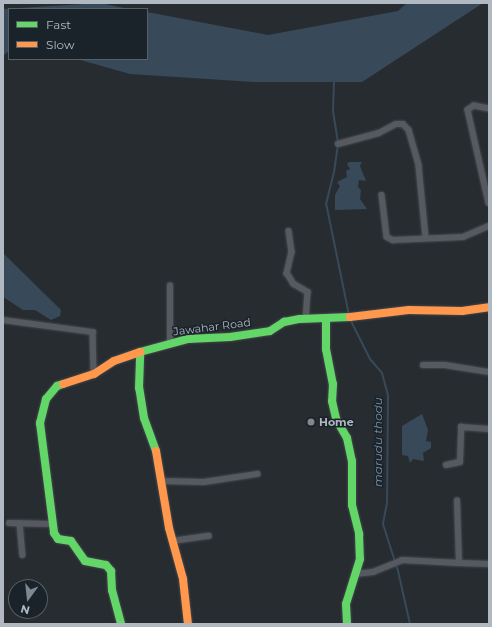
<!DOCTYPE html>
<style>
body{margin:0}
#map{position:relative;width:492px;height:627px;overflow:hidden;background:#272c31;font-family:Montserrat,sans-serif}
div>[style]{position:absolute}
.water>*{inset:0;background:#384959}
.stream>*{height:2px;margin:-1px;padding:0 1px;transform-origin:1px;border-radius:1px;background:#384959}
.roads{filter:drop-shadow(0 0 1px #44484c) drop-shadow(0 0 1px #44484c)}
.street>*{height:5.5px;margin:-2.75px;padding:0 2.75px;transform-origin:2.75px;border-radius:2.75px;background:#565a60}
.fast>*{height:8px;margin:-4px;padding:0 4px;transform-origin:4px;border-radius:4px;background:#63d668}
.slow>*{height:8px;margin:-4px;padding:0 4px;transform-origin:4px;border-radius:4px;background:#ff974d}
.dots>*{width:11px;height:11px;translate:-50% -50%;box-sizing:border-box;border:2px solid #1b232a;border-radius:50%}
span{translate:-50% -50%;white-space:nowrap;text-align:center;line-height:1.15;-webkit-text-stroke:3px #1b232a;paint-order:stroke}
.street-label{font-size:11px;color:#b0b9c2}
.poi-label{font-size:11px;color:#b0b9c2;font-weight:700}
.left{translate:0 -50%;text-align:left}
.water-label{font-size:12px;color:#748da3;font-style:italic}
.frame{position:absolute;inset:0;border:4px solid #b0b9c2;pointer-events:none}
.legend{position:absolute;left:8px;top:8px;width:140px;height:52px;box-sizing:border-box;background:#1b232a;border:1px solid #575f67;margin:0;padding:5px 7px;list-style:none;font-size:12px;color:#b0b9c2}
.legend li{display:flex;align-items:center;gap:8px;height:20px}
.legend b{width:20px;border:1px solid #575f67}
.north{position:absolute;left:8px;top:579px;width:40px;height:40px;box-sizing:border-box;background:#1b232a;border:1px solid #575f67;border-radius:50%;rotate:195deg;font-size:11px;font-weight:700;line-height:16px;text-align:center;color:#b0b9c2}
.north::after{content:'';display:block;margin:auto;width:14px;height:18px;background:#80888f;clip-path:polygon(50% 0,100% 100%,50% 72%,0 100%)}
</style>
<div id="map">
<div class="water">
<div style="clip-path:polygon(100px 3px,129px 9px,9px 9px,9px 51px,3px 56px,3px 9px)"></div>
<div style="clip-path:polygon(407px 3px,483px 3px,362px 82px,254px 82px,130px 74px,77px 59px,147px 59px,147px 12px,268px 35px,398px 11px)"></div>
<div style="clip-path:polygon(349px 162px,362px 162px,360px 166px,366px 181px,359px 180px,358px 187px,361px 190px,360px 199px,367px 209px,335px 210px,335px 195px,340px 186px,337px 182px,347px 177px,346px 171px,350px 169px,347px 164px)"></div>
<div style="clip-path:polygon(3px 253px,61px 310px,60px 316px,51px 320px,35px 310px,23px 310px,3px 297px)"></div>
<div style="clip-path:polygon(422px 414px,428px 430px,426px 441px,431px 442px,431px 448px,423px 453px,424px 461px,413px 459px,410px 463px,408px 456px,402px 455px,402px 426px)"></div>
</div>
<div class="stream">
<div style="left:334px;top:82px;width:29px;rotate:92deg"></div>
<div style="left:333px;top:111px;width:33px;rotate:81deg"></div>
<div style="left:338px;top:144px;width:28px;rotate:98deg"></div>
<div style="left:334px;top:172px;width:32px;rotate:104deg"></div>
<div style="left:326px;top:203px;width:114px;rotate:78.4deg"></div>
<div style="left:350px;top:319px;width:45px;rotate:63.4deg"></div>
<div style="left:370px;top:359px;width:18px;rotate:49deg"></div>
<div style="left:382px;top:373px;width:23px;rotate:75deg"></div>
<div style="left:388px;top:395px;width:108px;rotate:90.5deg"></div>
<div style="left:387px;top:503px;width:21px;rotate:101deg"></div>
<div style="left:383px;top:524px;width:49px;rotate:72.3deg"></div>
<div style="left:398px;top:571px;width:54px;rotate:77.2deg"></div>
</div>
<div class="roads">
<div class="street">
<div style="left:489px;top:109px;width:15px;rotate:-169deg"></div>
<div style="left:474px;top:106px;width:7px;rotate:146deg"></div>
<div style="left:468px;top:110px;width:95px;rotate:77.3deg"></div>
<div style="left:338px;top:144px;width:42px;rotate:-15deg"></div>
<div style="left:379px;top:133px;width:19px;rotate:-28deg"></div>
<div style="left:396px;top:124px;width:7px"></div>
<div style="left:403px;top:124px;width:8px;rotate:45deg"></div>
<div style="left:409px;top:130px;width:37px;rotate:74deg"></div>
<div style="left:419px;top:166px;width:71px;rotate:84.4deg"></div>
<div style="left:382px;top:195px;width:42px;rotate:83.2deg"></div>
<div style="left:387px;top:237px;width:7px;rotate:27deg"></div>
<div style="left:393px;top:240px;width:70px;rotate:-2.5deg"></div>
<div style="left:463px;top:237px;width:28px;rotate:-23deg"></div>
<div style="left:289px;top:231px;width:21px;rotate:82deg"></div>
<div style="left:292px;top:252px;width:22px;rotate:103deg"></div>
<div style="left:287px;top:273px;width:13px;rotate:58deg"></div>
<div style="left:294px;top:284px;width:16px;rotate:30deg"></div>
<div style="left:308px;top:292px;width:27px;rotate:94deg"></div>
<div style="left:3px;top:320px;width:91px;rotate:7.6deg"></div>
<div style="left:93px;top:332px;width:42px;rotate:88.6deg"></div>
<div style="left:170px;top:343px;width:57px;rotate:-90deg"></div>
<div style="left:423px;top:365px;width:22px"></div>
<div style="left:445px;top:365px;width:45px;rotate:9deg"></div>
<div style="left:446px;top:465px;width:14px;rotate:-12deg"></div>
<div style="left:460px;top:462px;width:35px;rotate:-88deg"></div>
<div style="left:461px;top:427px;width:28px;rotate:4deg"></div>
<div style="left:161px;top:481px;width:43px;rotate:1.3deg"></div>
<div style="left:204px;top:482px;width:54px;rotate:-8.6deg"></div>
<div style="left:9px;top:523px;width:42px;rotate:1.4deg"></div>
<div style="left:20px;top:523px;width:32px;rotate:85deg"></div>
<div style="left:172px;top:541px;width:37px;rotate:-8deg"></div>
<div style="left:459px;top:563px;width:30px;rotate:2deg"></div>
<div style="left:355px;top:574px;width:18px;rotate:-6deg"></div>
<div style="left:373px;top:572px;width:31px;rotate:-22deg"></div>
<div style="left:402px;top:560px;width:57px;rotate:3deg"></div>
<div style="left:459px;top:563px;width:62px;rotate:-91.8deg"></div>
</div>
<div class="fast">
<div style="left:326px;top:320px;width:29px;rotate:90deg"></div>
<div style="left:326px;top:349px;width:36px;rotate:79deg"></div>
<div style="left:333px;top:384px;width:17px;rotate:93deg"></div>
<div style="left:332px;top:401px;width:18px;rotate:77deg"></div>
<div style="left:336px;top:419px;width:22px;rotate:60deg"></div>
<div style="left:347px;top:438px;width:24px;rotate:78deg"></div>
<div style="left:352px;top:461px;width:44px;rotate:90deg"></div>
<div style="left:352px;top:505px;width:30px;rotate:76deg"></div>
<div style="left:359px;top:534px;width:25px;rotate:88deg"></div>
<div style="left:360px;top:559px;width:47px;rotate:107.3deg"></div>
<div style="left:346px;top:604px;width:20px;rotate:87deg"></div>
<div style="left:63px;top:384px;width:6px;rotate:162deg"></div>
<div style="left:57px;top:386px;width:17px;rotate:130deg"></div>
<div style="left:46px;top:399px;width:25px;rotate:104deg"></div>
<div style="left:40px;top:423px;width:111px;rotate:82.7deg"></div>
<div style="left:54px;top:533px;width:7px;rotate:56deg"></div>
<div style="left:58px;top:539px;width:13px;rotate:9deg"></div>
<div style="left:71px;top:541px;width:24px;rotate:55deg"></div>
<div style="left:85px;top:561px;width:21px;rotate:11deg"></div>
<div style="left:106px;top:565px;width:8px;rotate:50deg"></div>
<div style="left:111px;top:571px;width:19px;rotate:87deg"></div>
<div style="left:112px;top:590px;width:35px;rotate:75deg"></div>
<div style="left:156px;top:451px;width:35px;rotate:-110deg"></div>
<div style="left:144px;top:418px;width:30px;rotate:-99deg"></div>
<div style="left:139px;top:388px;width:36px;rotate:-88deg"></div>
<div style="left:140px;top:352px;width:50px;rotate:-15.2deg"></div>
<div style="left:188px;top:339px;width:42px;rotate:-2.7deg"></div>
<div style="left:230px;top:337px;width:40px;rotate:-8.5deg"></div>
<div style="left:270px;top:331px;width:17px;rotate:-33deg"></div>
<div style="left:284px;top:322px;width:16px;rotate:-11deg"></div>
<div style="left:300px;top:319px;width:50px;rotate:-2.3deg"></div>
</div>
<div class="slow">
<div style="left:350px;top:317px;width:59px;rotate:-6.8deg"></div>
<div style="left:409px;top:310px;width:53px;rotate:1.1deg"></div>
<div style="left:462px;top:311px;width:27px;rotate:-8deg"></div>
<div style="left:63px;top:384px;width:33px;rotate:-18deg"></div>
<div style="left:94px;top:374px;width:24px;rotate:-33deg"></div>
<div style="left:114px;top:361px;width:28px;rotate:-19deg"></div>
<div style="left:156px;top:451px;width:78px;rotate:80.4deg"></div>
<div style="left:169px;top:528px;width:53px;rotate:74.6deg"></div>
<div style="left:183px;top:579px;width:45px;rotate:83.7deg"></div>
</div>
</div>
<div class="dots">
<div style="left:311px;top:422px;background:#80888f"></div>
</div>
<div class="street-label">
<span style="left:212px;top:327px;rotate:-7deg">Jawahar Road</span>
</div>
<div class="poi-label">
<span class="left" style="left:319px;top:422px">Home</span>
</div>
<div class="water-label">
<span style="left:378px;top:442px;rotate:-90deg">marudu thodu</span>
</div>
<div class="frame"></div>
<ul class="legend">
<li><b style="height:5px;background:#63d668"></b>Fast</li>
<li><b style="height:5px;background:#ff974d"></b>Slow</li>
</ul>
<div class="north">N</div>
</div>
